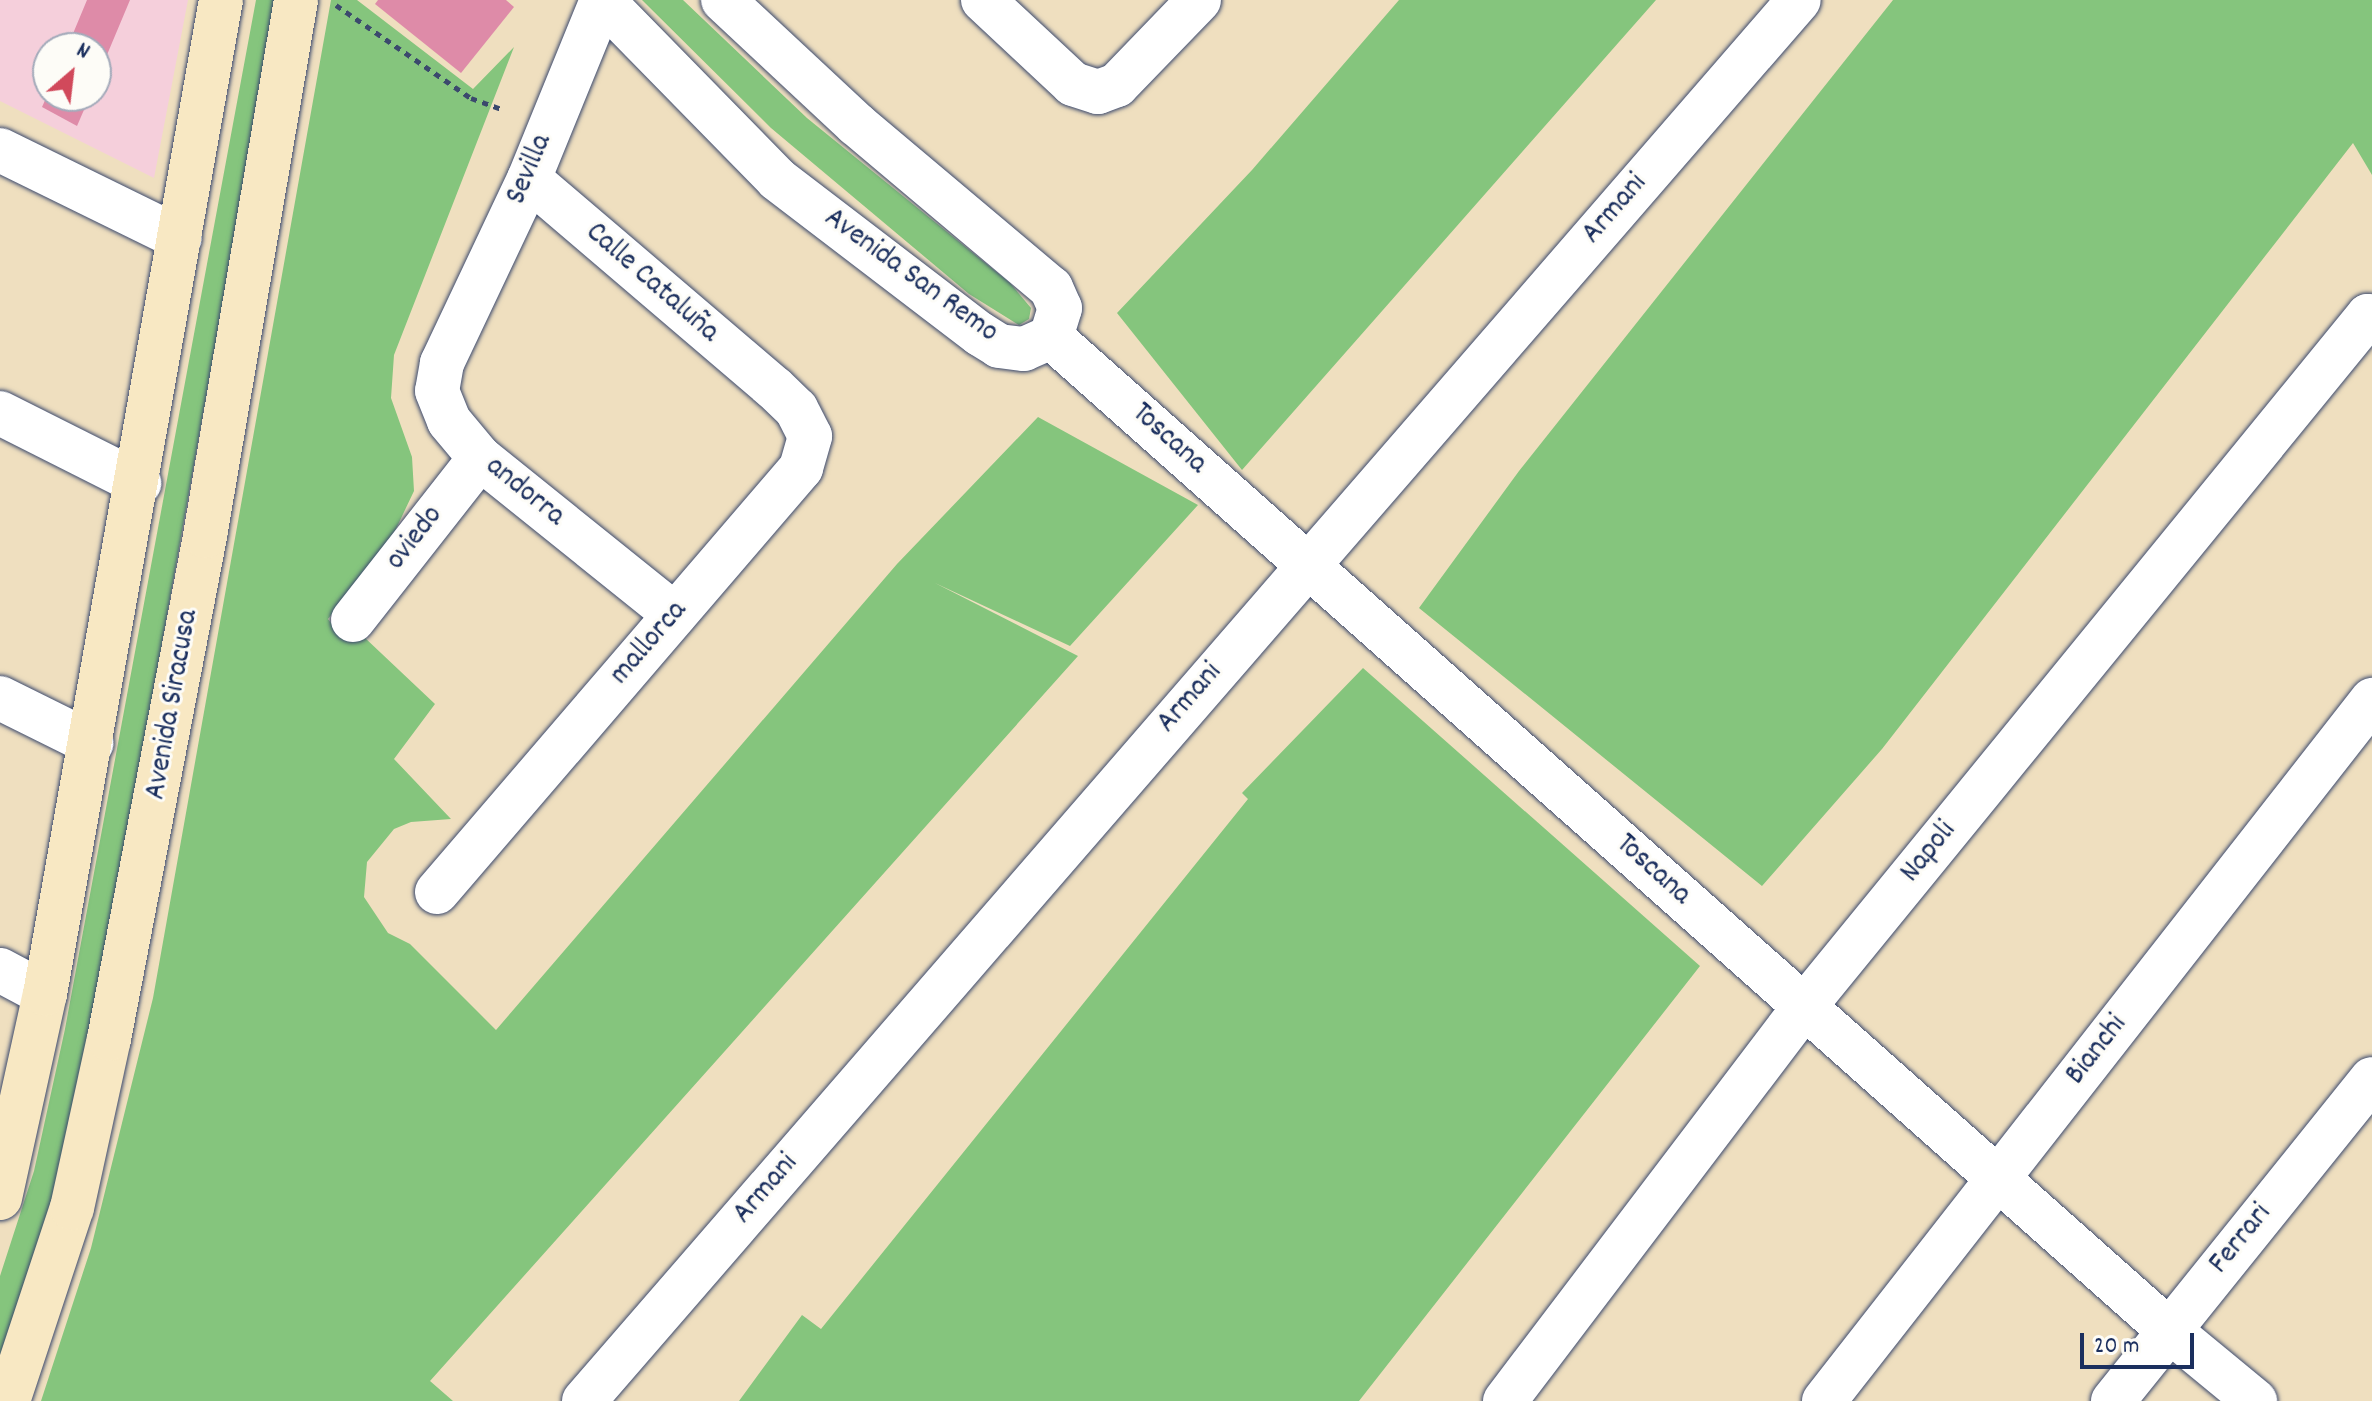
<!DOCTYPE html>
<meta charset="utf-8">
<style>
body{margin:0}
#map{position:relative;width:2372px;height:1401px;overflow:hidden;background:#efdfbf;font-family:Dekko,sans-serif}
div>[style]{position:absolute}
.built>*{inset:0;background:#f5cfdb}
.green>*{inset:0;background:#85c57d}
.building>*{inset:0;background:#de8ba8}
.path>*{height:5px;margin-top:-2.5px;transform-origin:0;background:repeating-linear-gradient(90deg,#3b496d 0 6px,transparent 0 12px)}
.roads{filter:drop-shadow(0 0 2px #3b496d) drop-shadow(0 0 2px #3b496d)}
.street>*{height:44px;margin:-22px;padding:0 22px;transform-origin:22px;border-radius:22px;background:#fff}
.secondary>*{height:44px;margin:-22px;padding:0 22px;transform-origin:22px;border-radius:22px;background:#f8e8c3}
span{translate:-50% -50%;white-space:nowrap;text-align:center;line-height:1.15;-webkit-text-stroke:6px #fdfcf7;paint-order:stroke}
.street-label{font-size:30px;color:#1b2f5e}
.north{position:absolute;left:32px;top:32px;width:80px;height:80px;box-sizing:border-box;background:#fdfcf7;border:2px solid #a3aaba;border-radius:50%;rotate:28deg;font-size:22px;font-weight:700;line-height:32px;text-align:center;color:#1b2f5e}
.north::after{content:'';display:block;margin:auto;width:28px;height:36px;background:#d1495b;clip-path:polygon(50% 0,100% 100%,50% 72%,0 100%)}
.scale{position:absolute;left:2080px;top:1333px;width:114px;height:36px;box-sizing:border-box;border:4px solid #1b2f5e;border-top:0;padding-left:10px;font-size:24px;line-height:28px;white-space:nowrap;color:#1b2f5e;-webkit-text-stroke:6px #fdfcf7;paint-order:stroke}
</style>
<div id="map">
<div class="built">
<div style="clip-path:polygon(evenodd,0 0,188px 0,154px 178px,0 101px,0 0,48px 48px,96px 48px,96px 96px,48px 96px,48px 48px)"></div>
</div>
<div class="green">
<div style="clip-path:polygon(256px 0,277px 0,152px 699px,63px 1174px,0 1357px,0 1276px,34px 1171px,65px 1029px)"></div>
<div style="clip-path:polygon(331px 0,357px 0,473px 89px,514px 47px,394px 355px,391px 398px,412px 457px,414px 491px,394px 533px,328px 619px,341px 636px,364px 637px,435px 704px,394px 759px,451px 819px,411px 822px,394px 829px,367px 862px,364px 897px,388px 933px,410px 944px,496px 1030px,897px 564px,1038px 417px,1198px 505px,1070px 646px,935px 583px,1078px 656px,430px 1381px,453px 1401px,41px 1401px,91px 1248px,153px 998px)"></div>
<div style="clip-path:polygon(642px 0,683px 0,807px 118px,1010px 283px,1031px 308px,1029px 319px,1019px 325px,969px 294px,771px 128px)"></div>
<div style="clip-path:polygon(1399px 0,1656px 0,1242px 470px,1117px 313px,1252px 170px)"></div>
<div style="clip-path:polygon(1893px 0,2372px 0,2372px 175px,2353px 143px,1882px 749px,1762px 886px,1419px 608px,1519px 471px)"></div>
<div style="clip-path:polygon(1363px 668px,1700px 966px,1359px 1401px,739px 1401px,802px 1315px,821px 1329px,1248px 799px,1242px 793px)"></div>
</div>
<div class="building">
<div style="clip-path:polygon(87px 0,130px 0,96px 81px,96px 48px,67px 48px)"></div>
<div style="clip-path:polygon(378px 0,506px 0,514px 7px,461px 73px,375px 4px)"></div>
<div style="clip-path:polygon(47px 96px,90px 96px,77px 126px,42px 107px)"></div>
</div>
<div class="path">
<div style="left:336px;top:5px;width:164px;rotate:34.6deg"></div>
<div style="left:471px;top:98px;width:35px;rotate:20deg"></div>
</div>
<div class="roads">
<div class="street">
<div style="left:602px;top:0;width:193px;rotate:112.2deg"></div>
<div style="left:529px;top:179px;width:204px;rotate:115.3deg"></div>
<div style="left:442px;top:363px;width:28px;rotate:100deg"></div>
<div style="left:437px;top:391px;width:32px;rotate:68deg"></div>
<div style="left:449px;top:421px;width:48px;rotate:50deg"></div>
<div style="left:480px;top:458px;width:250px;rotate:38.8deg"></div>
<div style="left:602px;top:0;width:250px;rotate:45.6deg"></div>
<div style="left:777px;top:179px;width:255px;rotate:37.4deg"></div>
<div style="left:980px;top:334px;width:22px;rotate:32deg"></div>
<div style="left:999px;top:346px;width:25px;rotate:7deg"></div>
<div style="left:1024px;top:349px;width:30px;rotate:-24deg"></div>
<div style="left:723px;top:0;width:182px;rotate:43deg"></div>
<div style="left:856px;top:124px;width:255px;rotate:40.1deg"></div>
<div style="left:1051px;top:288px;width:22px;rotate:66deg"></div>
<div style="left:1060px;top:308px;width:30px;rotate:107deg"></div>
<div style="left:983px;top:0;width:123px;rotate:43deg"></div>
<div style="left:1073px;top:84px;width:26px;rotate:18deg"></div>
<div style="left:1098px;top:92px;width:20px;rotate:-20deg"></div>
<div style="left:1117px;top:85px;width:118px;rotate:-46deg"></div>
<div style="left:0;top:150px;width:200px;rotate:26.1deg"></div>
<div style="left:1051px;top:337px;width:1481px;rotate:41.63deg"></div>
<div style="left:2158px;top:1321px;width:126px;rotate:39.5deg"></div>
<div style="left:0;top:413px;width:156px;rotate:26.7deg"></div>
<div style="left:353px;top:620px;width:206px;rotate:-51.9deg"></div>
<div style="left:0;top:698px;width:102px;rotate:26.3deg"></div>
<div style="left:437px;top:892px;width:559px;rotate:-49.35deg"></div>
<div style="left:801px;top:468px;width:33px;rotate:-74deg"></div>
<div style="left:810px;top:436px;width:30px;rotate:-117deg"></div>
<div style="left:796px;top:409px;width:30px;rotate:-136deg"></div>
<div style="left:774px;top:388px;width:322px;rotate:-139.5deg"></div>
<div style="left:0;top:970px;width:51px;rotate:28.1deg"></div>
<div style="left:584px;top:1401px;width:1854px;rotate:-49.07deg"></div>
<div style="left:1505px;top:1401px;width:495px;rotate:-52.8deg"></div>
<div style="left:1804px;top:1007px;width:892px;rotate:-50.78deg"></div>
<div style="left:2368px;top:316px;width:4px;rotate:27deg"></div>
<div style="left:1824px;top:1401px;width:890px;rotate:-51.98deg"></div>
<div style="left:2113px;top:1401px;width:413px;rotate:-51.2deg"></div>
</div>
<div class="secondary">
<div style="left:0;top:1198px;width:209px;rotate:-77.6deg"></div>
<div style="left:45px;top:994px;width:1009px;rotate:-79.96deg"></div>
<div style="left:8px;top:1401px;width:203px;rotate:-71.7deg"></div>
<div style="left:72px;top:1208px;width:173px;rotate:-77.7deg"></div>
<div style="left:109px;top:1039px;width:512px;rotate:-79.19deg"></div>
<div style="left:205px;top:536px;width:544px;rotate:-80.36deg"></div>
</div>
</div>
<div class="street-label">
<span style="left:531px;top:170px;rotate:-67deg">Sevilla</span>
<span style="left:1616px;top:210px;rotate:-49deg">Armani</span>
<span style="left:910px;top:277px;rotate:36deg">Avenida San Remo</span>
<span style="left:651px;top:284px;rotate:41deg">Calle Cataluña</span>
<span style="left:1168px;top:440px;rotate:42deg">Toscana</span>
<span style="left:524px;top:493px;rotate:39deg">andorra</span>
<span style="left:416px;top:539px;rotate:-52deg">oviedo</span>
<span style="left:650px;top:644px;rotate:-49deg">mallorca</span>
<span style="left:1191px;top:699px;rotate:-49deg">Armani</span>
<span style="left:174px;top:705px;rotate:-80deg">Avenida Siracusa</span>
<span style="left:1930px;top:853px;rotate:-51deg">Napoli</span>
<span style="left:1652px;top:871px;rotate:42deg">Toscana</span>
<span style="left:2098px;top:1051px;rotate:-52deg">Bianchi</span>
<span style="left:767px;top:1190px;rotate:-49deg">Armani</span>
<span style="left:2242px;top:1240px;rotate:-51deg">Ferrari</span>
</div>
<div class="north">N</div>
<div class="scale">20 m</div>
</div>
